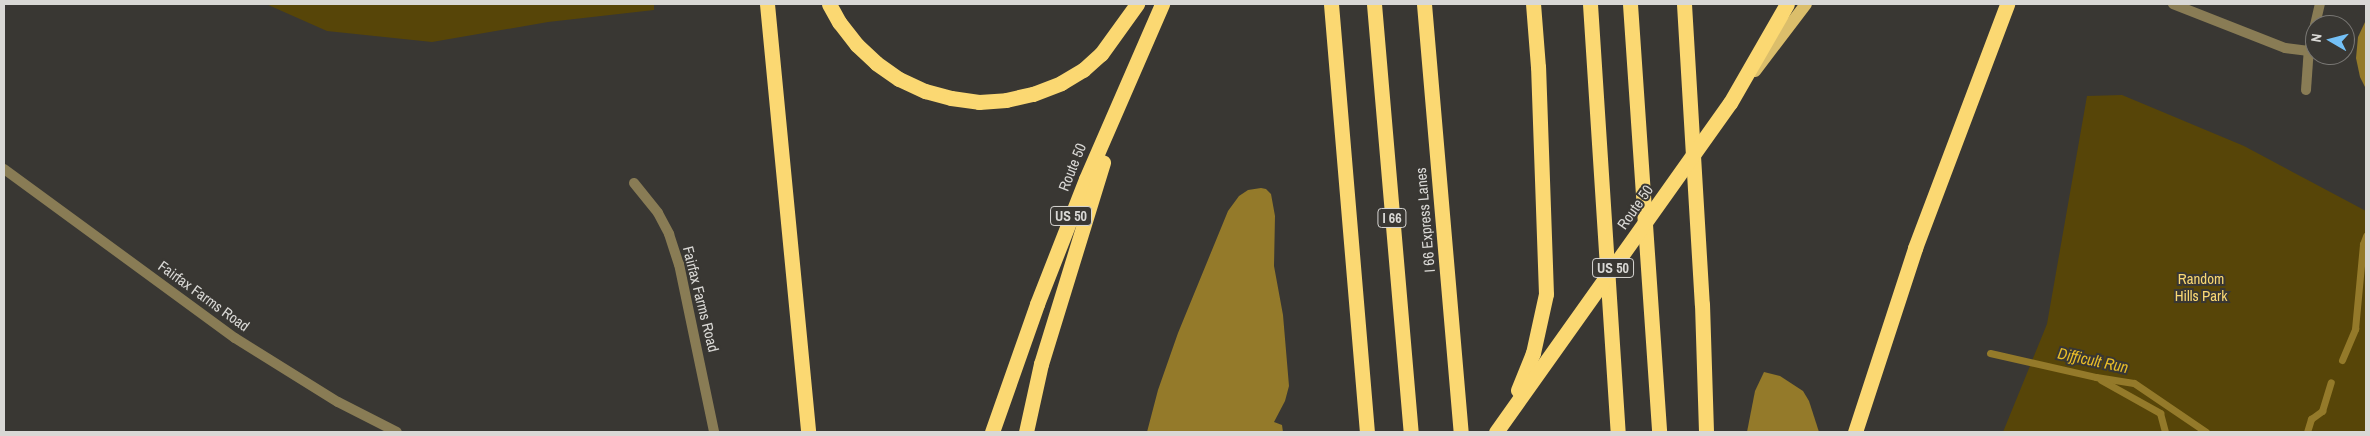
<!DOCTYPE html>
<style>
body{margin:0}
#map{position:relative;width:2370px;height:436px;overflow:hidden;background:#393733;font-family:"Archivo Narrow",sans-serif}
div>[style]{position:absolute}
.green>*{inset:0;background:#574508}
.water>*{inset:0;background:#947a2a}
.stream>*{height:7px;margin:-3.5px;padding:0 3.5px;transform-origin:3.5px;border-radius:3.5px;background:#947a2a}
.street>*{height:10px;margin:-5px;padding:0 5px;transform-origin:5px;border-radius:5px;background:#897c55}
.primary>*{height:12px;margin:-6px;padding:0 6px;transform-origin:6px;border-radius:6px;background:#dbbe6b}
.highway>*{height:15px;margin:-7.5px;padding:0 7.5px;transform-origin:7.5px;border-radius:7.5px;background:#fbd872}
span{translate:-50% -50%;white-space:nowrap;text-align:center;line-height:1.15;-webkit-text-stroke:4px #393733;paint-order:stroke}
.shield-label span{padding:1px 4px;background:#393733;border:1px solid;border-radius:4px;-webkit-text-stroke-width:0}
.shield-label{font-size:14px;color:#d9d8d5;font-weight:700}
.street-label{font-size:15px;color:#d9d8d5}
.park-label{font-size:15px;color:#fad873}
.water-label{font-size:16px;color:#e9bd28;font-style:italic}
.frame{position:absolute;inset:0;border:5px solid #d9d8d5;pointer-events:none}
.north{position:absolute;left:2305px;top:15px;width:50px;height:50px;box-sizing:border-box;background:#393733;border:1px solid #797774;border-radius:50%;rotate:278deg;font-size:14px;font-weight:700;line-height:20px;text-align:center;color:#d9d8d5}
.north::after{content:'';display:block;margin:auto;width:18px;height:22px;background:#74c0f6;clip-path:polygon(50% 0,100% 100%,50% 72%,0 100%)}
</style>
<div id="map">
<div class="green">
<div style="clip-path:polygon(266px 4px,654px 4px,654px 10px,548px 22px,432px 42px,327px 31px)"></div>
<div style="clip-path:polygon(2122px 95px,2244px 146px,2366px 211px,2366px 432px,2003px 432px,2047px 324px,2087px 96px)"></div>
</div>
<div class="water">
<div style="clip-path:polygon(2366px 20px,2366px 89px,2360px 77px,2356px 58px,2358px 37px)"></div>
<div style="clip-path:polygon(1261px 188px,1266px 189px,1271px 194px,1275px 216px,1274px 266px,1283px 315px,1289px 386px,1285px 401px,1274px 422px,1282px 425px,1283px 432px,1147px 432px,1158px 390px,1178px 333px,1228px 211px,1239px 196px,1248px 190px)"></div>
<div style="clip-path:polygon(1764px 372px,1780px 376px,1803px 391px,1809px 401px,1819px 432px,1747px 432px,1755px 391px)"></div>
</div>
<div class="stream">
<div style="left:1990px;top:353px;width:109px;rotate:12.8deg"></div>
<div style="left:2096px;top:377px;width:38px;rotate:9deg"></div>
<div style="left:2134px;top:383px;width:87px;rotate:34.2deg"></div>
<div style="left:2342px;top:360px;width:34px;rotate:-67deg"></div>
<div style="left:2355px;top:329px;width:85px;rotate:-84.6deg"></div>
<div style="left:2363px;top:244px;width:9px;rotate:-69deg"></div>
<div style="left:2101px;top:380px;width:68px;rotate:29.2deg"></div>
<div style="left:2160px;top:413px;width:20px;rotate:75deg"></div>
<div style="left:2307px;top:432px;width:14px;rotate:-73deg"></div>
<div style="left:2311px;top:419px;width:14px;rotate:-36deg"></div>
<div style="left:2322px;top:411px;width:30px;rotate:-73deg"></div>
</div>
<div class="street">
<div style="left:2173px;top:4px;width:120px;rotate:21.4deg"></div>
<div style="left:2285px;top:48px;width:24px;rotate:7deg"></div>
<div style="left:2315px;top:25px;width:22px;rotate:-77deg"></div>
<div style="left:2306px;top:90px;width:39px;rotate:-86deg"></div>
<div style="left:2309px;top:51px;width:26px;rotate:-77deg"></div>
<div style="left:4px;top:169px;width:286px;rotate:36.2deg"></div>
<div style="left:235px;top:338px;width:121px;rotate:31.9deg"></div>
<div style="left:338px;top:402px;width:66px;rotate:27deg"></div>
<div style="left:634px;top:183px;width:38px;rotate:51deg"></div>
<div style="left:658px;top:213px;width:24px;rotate:62deg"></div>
<div style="left:669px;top:234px;width:32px;rotate:72deg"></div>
<div style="left:679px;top:264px;width:172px;rotate:78.2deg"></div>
</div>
<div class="primary">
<div style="left:1755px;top:71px;width:84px;rotate:-52.7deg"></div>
</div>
<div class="highway">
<div style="left:767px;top:4px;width:430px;rotate:84.5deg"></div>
<div style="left:829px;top:4px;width:21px;rotate:61deg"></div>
<div style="left:839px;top:22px;width:29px;rotate:52deg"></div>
<div style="left:857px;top:45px;width:26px;rotate:43deg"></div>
<div style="left:876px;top:63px;width:28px;rotate:35deg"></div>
<div style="left:899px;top:79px;width:29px;rotate:25deg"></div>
<div style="left:925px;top:91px;width:27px;rotate:15deg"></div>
<div style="left:951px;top:98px;width:28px;rotate:8deg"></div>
<div style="left:979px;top:102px;width:27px;rotate:-4deg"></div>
<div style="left:1006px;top:100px;width:28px;rotate:-13deg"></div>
<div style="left:1033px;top:94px;width:30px;rotate:-21deg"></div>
<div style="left:1061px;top:83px;width:26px;rotate:-31deg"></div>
<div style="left:1083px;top:70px;width:24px;rotate:-42deg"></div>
<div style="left:1101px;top:54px;width:62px;rotate:-54.2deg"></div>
<div style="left:1331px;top:4px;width:430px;rotate:85.2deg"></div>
<div style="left:1374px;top:4px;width:430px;rotate:85.1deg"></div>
<div style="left:1424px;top:4px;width:430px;rotate:85.1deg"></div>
<div style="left:1590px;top:4px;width:429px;rotate:86.3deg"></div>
<div style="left:1630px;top:4px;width:429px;rotate:86.1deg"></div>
<div style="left:1684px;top:4px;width:301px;rotate:86.6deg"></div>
<div style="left:1702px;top:304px;width:128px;rotate:88.2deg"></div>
<div style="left:1518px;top:390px;width:40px;rotate:-68deg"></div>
<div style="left:1533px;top:353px;width:60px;rotate:-77.6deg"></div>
<div style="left:1546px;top:294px;width:227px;rotate:-92deg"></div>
<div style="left:1538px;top:67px;width:63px;rotate:-94.5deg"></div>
<div style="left:992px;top:432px;width:136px;rotate:-70.6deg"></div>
<div style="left:1037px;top:304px;width:134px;rotate:-68.6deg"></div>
<div style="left:1086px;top:179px;width:191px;rotate:-66.5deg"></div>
<div style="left:1026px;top:432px;width:70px;rotate:-77.6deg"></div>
<div style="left:1041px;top:364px;width:211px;rotate:-72.9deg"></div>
<div style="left:1496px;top:432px;width:404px;rotate:-54.6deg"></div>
<div style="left:1730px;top:103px;width:114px;rotate:-60.1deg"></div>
<div style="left:1855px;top:432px;width:194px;rotate:-71.9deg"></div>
<div style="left:1915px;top:248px;width:261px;rotate:-69.3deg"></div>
</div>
<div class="shield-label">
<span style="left:1071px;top:216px">US 50</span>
<span style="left:1392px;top:218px">I 66</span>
<span style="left:1613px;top:268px">US 50</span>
</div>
<div class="street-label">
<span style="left:1072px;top:167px;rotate:-68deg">Route 50</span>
<span style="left:1635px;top:207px;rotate:-55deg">Route 50</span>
<span style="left:1425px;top:220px;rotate:-95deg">I 66 Express Lanes</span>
<span style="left:204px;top:296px;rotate:36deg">Fairfax Farms Road</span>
<span style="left:701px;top:299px;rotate:76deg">Fairfax Farms Road</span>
</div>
<div class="park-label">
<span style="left:2201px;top:287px">Random<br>Hills Park</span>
</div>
<div class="water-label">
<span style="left:2093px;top:360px;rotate:12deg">Difficult Run</span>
</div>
<div class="frame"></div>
<div class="north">N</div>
</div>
